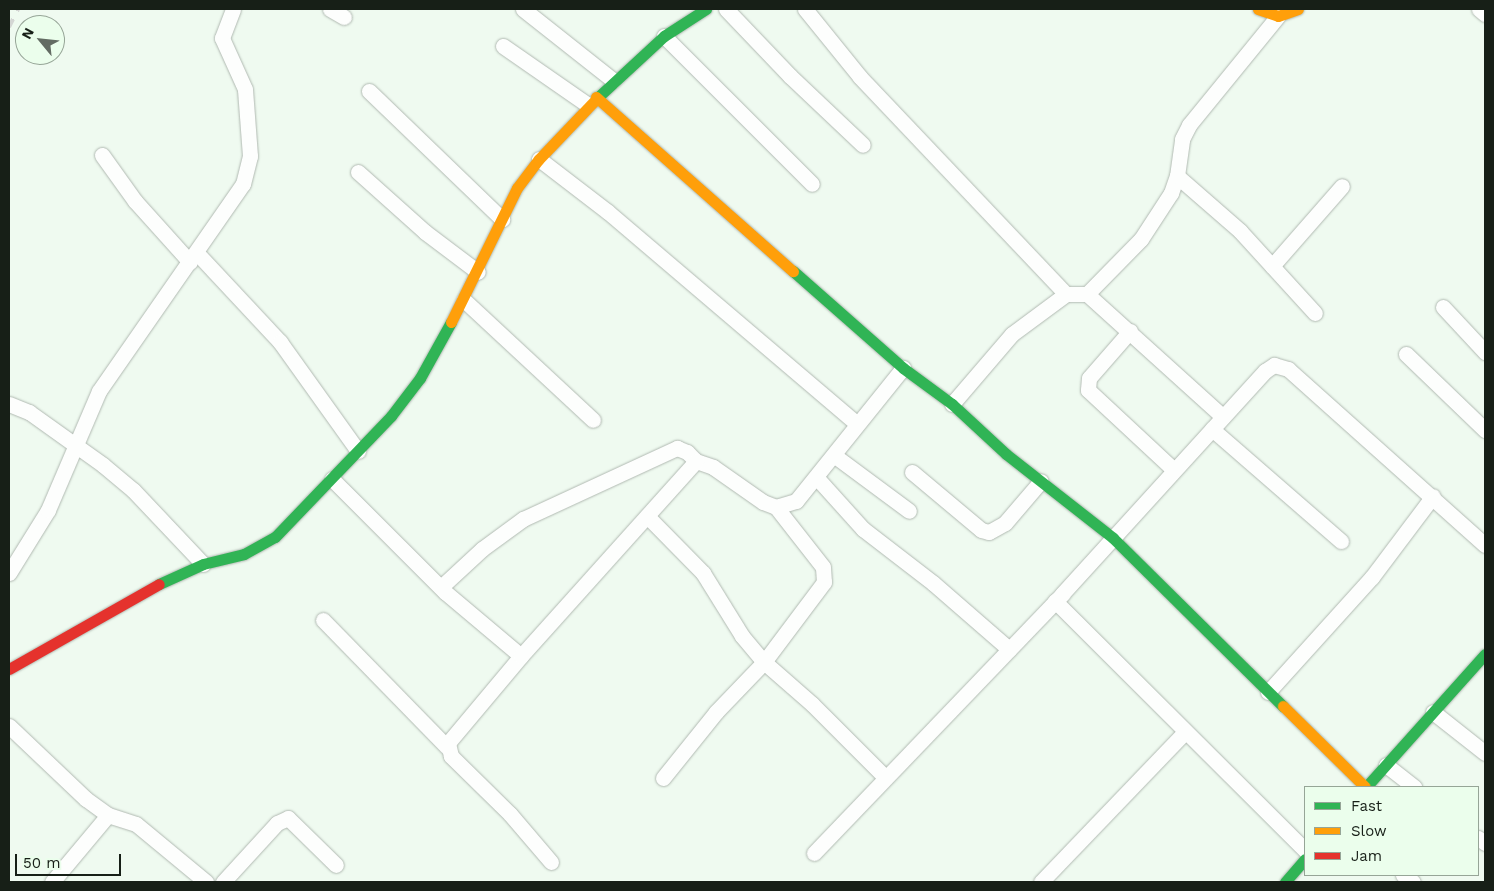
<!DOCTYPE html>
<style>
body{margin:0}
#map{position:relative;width:1494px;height:891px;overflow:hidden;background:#effaf0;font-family:"Work Sans",sans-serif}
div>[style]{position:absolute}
.roads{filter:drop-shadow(0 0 1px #b0b9b1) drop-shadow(0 0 1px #b0b9b1)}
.street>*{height:15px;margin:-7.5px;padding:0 7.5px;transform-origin:7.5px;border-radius:7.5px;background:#fdfefd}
.fast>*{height:11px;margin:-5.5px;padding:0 5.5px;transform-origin:5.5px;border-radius:5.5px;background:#30b455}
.slow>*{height:11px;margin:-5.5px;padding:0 5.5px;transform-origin:5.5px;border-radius:5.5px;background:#ff9f0a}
.jam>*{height:11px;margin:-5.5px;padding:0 5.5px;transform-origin:5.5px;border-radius:5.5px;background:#e5322d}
.rail>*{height:4px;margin-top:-2px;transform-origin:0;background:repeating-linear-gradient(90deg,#d4d6d4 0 9px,transparent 0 18px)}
span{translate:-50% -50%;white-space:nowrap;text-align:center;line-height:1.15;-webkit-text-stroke:4px #ebfeec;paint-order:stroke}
.frame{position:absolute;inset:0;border:10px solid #171f17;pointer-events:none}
.legend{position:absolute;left:1304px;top:786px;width:175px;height:90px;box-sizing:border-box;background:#ebfeec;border:1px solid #96a597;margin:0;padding:6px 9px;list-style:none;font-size:15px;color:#171f17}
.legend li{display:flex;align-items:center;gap:10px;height:25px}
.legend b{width:25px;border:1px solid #96a597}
.north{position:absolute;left:15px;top:15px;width:50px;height:50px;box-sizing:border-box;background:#ebfeec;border:1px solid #96a597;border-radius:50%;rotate:298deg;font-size:14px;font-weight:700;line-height:20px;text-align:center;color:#171f17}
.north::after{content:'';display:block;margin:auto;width:18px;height:22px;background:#636c63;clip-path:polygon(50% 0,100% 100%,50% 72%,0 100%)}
.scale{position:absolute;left:15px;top:854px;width:106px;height:22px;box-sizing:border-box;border:2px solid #171f17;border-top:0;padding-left:6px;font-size:15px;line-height:18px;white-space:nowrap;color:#171f17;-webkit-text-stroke:4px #ebfeec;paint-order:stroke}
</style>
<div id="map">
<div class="roads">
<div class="street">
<div style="left:330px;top:9px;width:16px;rotate:30deg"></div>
<div style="left:523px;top:9px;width:115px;rotate:38.3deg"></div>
<div style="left:726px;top:9px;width:93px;rotate:46.3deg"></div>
<div style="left:790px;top:76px;width:100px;rotate:43.4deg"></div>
<div style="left:805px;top:9px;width:87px;rotate:51deg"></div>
<div style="left:860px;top:77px;width:299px;rotate:46.5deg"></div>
<div style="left:1479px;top:9px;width:8px;rotate:40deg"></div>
<div style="left:664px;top:36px;width:209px;rotate:45deg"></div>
<div style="left:503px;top:46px;width:103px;rotate:34.8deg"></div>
<div style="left:369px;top:91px;width:185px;rotate:43.9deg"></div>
<div style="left:102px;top:155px;width:57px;rotate:54.3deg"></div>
<div style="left:135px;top:201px;width:82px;rotate:48deg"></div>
<div style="left:539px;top:159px;width:87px;rotate:37.5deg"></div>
<div style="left:608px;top:212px;width:327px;rotate:40.4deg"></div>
<div style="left:358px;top:172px;width:90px;rotate:41.8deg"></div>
<div style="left:425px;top:232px;width:66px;rotate:37deg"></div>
<div style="left:1177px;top:176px;width:84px;rotate:41.1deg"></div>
<div style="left:1240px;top:231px;width:111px;rotate:47.6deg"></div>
<div style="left:197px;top:253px;width:122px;rotate:47deg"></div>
<div style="left:280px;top:342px;width:134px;rotate:54.4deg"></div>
<div style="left:1272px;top:266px;width:106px;rotate:-48.8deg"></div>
<div style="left:1087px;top:294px;width:183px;rotate:42.1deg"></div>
<div style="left:464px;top:300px;width:176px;rotate:42.9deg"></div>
<div style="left:1443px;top:307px;width:62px;rotate:47deg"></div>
<div style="left:1130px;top:331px;width:62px;rotate:131.1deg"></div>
<div style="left:1089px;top:378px;width:12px;rotate:95deg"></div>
<div style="left:1088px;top:390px;width:117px;rotate:42.9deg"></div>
<div style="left:1406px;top:354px;width:110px;rotate:43.9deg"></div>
<div style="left:9px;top:404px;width:22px;rotate:22deg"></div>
<div style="left:29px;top:412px;width:91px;rotate:35.6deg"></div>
<div style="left:103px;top:465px;width:39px;rotate:40deg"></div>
<div style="left:133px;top:490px;width:102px;rotate:46.6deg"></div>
<div style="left:952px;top:404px;width:92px;rotate:-49.4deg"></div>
<div style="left:1012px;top:334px;width:67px;rotate:-36.5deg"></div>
<div style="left:1066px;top:294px;width:21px"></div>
<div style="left:1087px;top:294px;width:77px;rotate:-45.5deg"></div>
<div style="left:1141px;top:239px;width:55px;rotate:-56.9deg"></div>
<div style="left:1171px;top:193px;width:18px;rotate:-71deg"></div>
<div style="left:1177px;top:176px;width:37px;rotate:-82deg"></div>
<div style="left:1182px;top:139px;width:16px;rotate:-63deg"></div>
<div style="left:1189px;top:125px;width:141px;rotate:-50.8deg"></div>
<div style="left:1212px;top:429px;width:171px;rotate:41deg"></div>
<div style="left:835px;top:456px;width:92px;rotate:36.6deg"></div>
<div style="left:912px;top:472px;width:90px;rotate:40deg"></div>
<div style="left:981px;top:530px;width:8px;rotate:14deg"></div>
<div style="left:989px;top:532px;width:18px;rotate:-29deg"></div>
<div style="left:1005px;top:523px;width:55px;rotate:-49.4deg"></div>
<div style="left:817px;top:478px;width:69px;rotate:48deg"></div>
<div style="left:863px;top:529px;width:88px;rotate:37.6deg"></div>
<div style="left:933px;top:583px;width:101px;rotate:41deg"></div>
<div style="left:332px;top:479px;width:160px;rotate:45deg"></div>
<div style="left:445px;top:592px;width:99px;rotate:40.1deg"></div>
<div style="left:647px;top:516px;width:80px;rotate:45.5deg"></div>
<div style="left:703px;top:573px;width:74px;rotate:58.2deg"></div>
<div style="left:742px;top:636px;width:34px;rotate:50deg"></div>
<div style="left:764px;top:662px;width:64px;rotate:41.2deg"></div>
<div style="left:812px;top:704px;width:103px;rotate:45deg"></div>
<div style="left:9px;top:573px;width:74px;rotate:-58.2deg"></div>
<div style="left:48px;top:510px;width:129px;rotate:-66.8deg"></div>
<div style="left:99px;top:391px;width:252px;rotate:-55.2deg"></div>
<div style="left:243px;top:184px;width:29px;rotate:-76deg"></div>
<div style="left:250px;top:156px;width:67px;rotate:-94.3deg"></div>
<div style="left:245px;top:89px;width:56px;rotate:-114.3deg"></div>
<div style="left:222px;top:38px;width:31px;rotate:-69deg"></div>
<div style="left:441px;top:587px;width:56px;rotate:-42.8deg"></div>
<div style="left:482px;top:549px;width:51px;rotate:-36.2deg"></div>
<div style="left:523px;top:519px;width:170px;rotate:-24.8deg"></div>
<div style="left:677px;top:448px;width:11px;rotate:22deg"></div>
<div style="left:687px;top:452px;width:13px;rotate:45deg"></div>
<div style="left:696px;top:461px;width:18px;rotate:19deg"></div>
<div style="left:713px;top:467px;width:61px;rotate:35deg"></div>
<div style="left:763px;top:502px;width:14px;rotate:21deg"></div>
<div style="left:776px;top:507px;width:21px;rotate:-17deg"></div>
<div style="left:796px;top:501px;width:171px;rotate:-51.2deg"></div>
<div style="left:1055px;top:601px;width:353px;rotate:44.9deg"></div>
<div style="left:323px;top:620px;width:177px;rotate:45.7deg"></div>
<div style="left:1268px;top:692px;width:155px;rotate:-47.9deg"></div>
<div style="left:1372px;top:577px;width:101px;rotate:-53deg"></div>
<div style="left:1433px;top:712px;width:66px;rotate:38.3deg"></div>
<div style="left:9px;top:726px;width:106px;rotate:43.5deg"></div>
<div style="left:86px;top:799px;width:27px;rotate:36deg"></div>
<div style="left:108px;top:815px;width:29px;rotate:18deg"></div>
<div style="left:136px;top:824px;width:91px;rotate:39.6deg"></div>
<div style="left:1386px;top:765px;width:36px;rotate:38deg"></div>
<div style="left:663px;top:778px;width:85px;rotate:-51.2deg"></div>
<div style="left:716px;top:712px;width:69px;rotate:-46.2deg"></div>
<div style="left:764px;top:662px;width:100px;rotate:-53.1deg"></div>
<div style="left:824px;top:582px;width:15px;rotate:-94deg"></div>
<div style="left:823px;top:567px;width:76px;rotate:-128.1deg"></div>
<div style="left:1478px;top:838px;width:9px;rotate:36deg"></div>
<div style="left:814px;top:853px;width:359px;rotate:-46.2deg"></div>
<div style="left:1062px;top:594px;width:302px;rotate:-47.7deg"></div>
<div style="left:1265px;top:371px;width:11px;rotate:-34deg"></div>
<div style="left:1274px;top:365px;width:15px;rotate:16deg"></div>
<div style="left:1288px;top:369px;width:264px;rotate:41.8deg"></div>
<div style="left:551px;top:862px;width:63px;rotate:-130.5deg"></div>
<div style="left:510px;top:814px;width:83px;rotate:-135.5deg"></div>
<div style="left:451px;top:756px;width:13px;rotate:-103deg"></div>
<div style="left:448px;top:743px;width:114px;rotate:-50deg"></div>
<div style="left:521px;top:656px;width:262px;rotate:-48.1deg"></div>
<div style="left:1403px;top:875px;width:12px;rotate:35deg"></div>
<div style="left:52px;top:882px;width:87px;rotate:-50.1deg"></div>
<div style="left:223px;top:882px;width:80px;rotate:-47.5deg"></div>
<div style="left:277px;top:823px;width:12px;rotate:-24deg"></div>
<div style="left:288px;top:818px;width:67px;rotate:44.4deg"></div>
<div style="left:1041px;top:882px;width:208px;rotate:-46.2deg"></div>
</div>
<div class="fast">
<div style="left:597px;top:98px;width:91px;rotate:-42.8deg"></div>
<div style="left:664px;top:36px;width:50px;rotate:-32.7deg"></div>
<div style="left:793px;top:271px;width:147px;rotate:41.4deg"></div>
<div style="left:903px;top:368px;width:61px;rotate:36.3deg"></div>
<div style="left:952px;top:404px;width:74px;rotate:42.8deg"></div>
<div style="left:1006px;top:454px;width:136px;rotate:38.1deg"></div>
<div style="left:1113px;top:538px;width:239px;rotate:44.7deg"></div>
<div style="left:159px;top:584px;width:48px;rotate:-24.4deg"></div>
<div style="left:203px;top:564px;width:42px;rotate:-13.7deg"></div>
<div style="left:244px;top:554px;width:35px;rotate:-29deg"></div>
<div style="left:275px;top:537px;width:168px;rotate:-46.2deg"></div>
<div style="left:391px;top:416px;width:48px;rotate:-52.7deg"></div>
<div style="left:420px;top:378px;width:64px;rotate:-61deg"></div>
<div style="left:1366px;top:787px;width:178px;rotate:-48.2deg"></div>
<div style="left:1285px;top:882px;width:30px;rotate:-49deg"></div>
</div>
<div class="slow">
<div style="left:1258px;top:9px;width:21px;rotate:19deg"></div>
<div style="left:1278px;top:16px;width:21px;rotate:-19deg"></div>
<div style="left:596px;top:97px;width:263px;rotate:41.5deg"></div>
<div style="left:451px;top:322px;width:149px;rotate:-63.8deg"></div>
<div style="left:517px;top:188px;width:36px;rotate:-53deg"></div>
<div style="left:539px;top:159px;width:84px;rotate:-46.4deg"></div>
<div style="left:1283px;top:706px;width:115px;rotate:44.6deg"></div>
</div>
<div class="jam">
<div style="left:9px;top:669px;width:172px;rotate:-29.5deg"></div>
</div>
</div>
<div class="rail">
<div style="left:9px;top:27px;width:20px;rotate:-63deg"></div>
</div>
<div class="frame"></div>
<ul class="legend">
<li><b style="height:6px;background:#30b455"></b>Fast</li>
<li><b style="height:6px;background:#ff9f0a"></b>Slow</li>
<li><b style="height:6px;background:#e5322d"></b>Jam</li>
</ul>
<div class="north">N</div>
<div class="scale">50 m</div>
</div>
